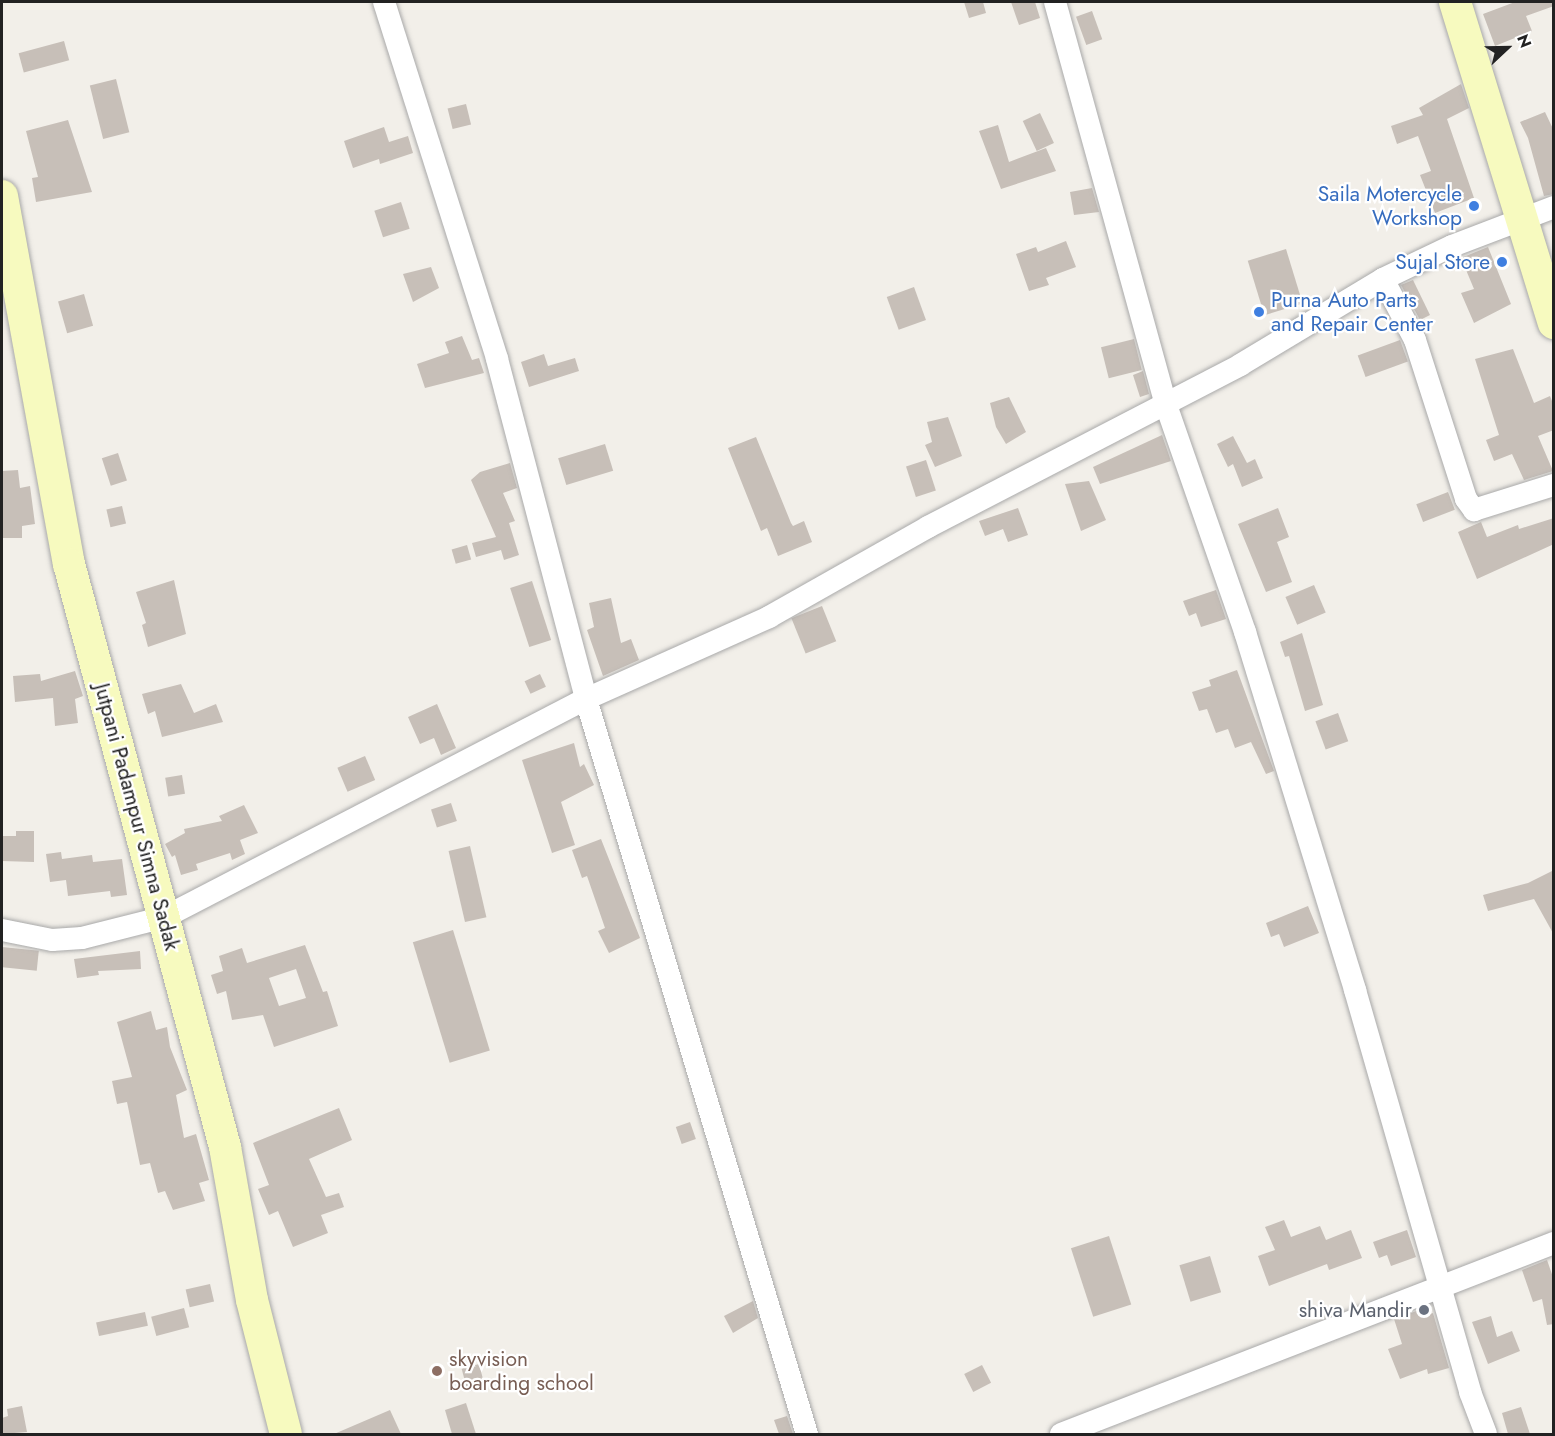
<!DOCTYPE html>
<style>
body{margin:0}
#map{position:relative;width:1555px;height:1436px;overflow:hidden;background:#f2efe9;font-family:Jost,sans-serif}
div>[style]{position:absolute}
.building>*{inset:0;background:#c7bfb8;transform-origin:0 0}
.roads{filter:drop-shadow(0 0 2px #a9a9a9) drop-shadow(0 0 2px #a9a9a9)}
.street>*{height:22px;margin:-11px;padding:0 11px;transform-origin:11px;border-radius:11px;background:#fff}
.secondary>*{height:32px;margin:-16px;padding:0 16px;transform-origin:16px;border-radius:16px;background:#f7fabf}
.dots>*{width:16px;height:16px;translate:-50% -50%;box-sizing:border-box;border:3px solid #fff;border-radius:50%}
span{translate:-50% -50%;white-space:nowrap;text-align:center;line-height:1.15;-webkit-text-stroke:4.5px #fff;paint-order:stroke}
.shop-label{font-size:21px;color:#366cbe}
.right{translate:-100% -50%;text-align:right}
.left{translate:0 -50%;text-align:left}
.street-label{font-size:21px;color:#222}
.worship-label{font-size:21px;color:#5b616d}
.education-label{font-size:21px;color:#785e54}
.frame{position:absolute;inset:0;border:3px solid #222;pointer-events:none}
.north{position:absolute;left:1477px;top:18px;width:60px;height:60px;-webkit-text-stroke:4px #fff;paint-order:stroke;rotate:68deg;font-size:16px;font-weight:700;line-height:24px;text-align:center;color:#222}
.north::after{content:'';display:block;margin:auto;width:21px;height:27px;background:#222;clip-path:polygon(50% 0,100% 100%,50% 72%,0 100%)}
</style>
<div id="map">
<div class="building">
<div style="clip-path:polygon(964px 2px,983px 2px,986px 13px,969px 18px)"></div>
<div style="clip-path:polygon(1011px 2px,1035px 2px,1040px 18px,1019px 25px)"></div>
<div style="clip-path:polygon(1515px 2px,1554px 2px,1554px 6px,1526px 16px,1532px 31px,1495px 46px,1483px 14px)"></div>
<div style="left:1092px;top:11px;width:30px;height:17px;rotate:70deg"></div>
<div style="left:64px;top:41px;width:20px;height:47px;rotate:75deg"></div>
<div style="left:116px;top:79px;width:55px;height:27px;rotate:76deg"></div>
<div style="clip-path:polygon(1461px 84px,1469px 108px,1447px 119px,1474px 198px,1435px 213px,1420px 175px,1431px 171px,1418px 136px,1397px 144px,1391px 126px,1423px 115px,1419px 108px)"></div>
<div style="left:466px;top:104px;width:21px;height:19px;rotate:76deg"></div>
<div style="clip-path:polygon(1545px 112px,1554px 131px,1554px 194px,1544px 196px,1528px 138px,1520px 122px)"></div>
<div style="left:1040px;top:113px;width:33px;height:19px;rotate:65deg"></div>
<div style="clip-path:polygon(68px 120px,92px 192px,36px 202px,32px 178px,38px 177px,26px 131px)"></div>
<div style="clip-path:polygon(998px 125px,1009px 162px,1046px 148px,1056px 171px,1001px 189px,979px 131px)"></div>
<div style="clip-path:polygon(384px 127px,389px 142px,408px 136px,413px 153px,380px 164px,379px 159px,353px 168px,344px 141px)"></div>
<div style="clip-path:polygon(1092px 188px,1099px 212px,1074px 215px,1070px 192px)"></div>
<div style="left:401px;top:202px;width:28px;height:28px;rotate:72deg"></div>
<div style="clip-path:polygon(1066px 241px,1076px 267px,1046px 278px,1049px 285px,1029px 291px,1016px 254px,1036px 247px,1038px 252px)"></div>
<div style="clip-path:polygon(1488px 247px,1511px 304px,1474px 323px,1461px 293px,1474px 289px,1461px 258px)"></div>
<div style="left:1286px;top:249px;width:57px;height:40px;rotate:73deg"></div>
<div style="clip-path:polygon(431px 267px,439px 288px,413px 302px,403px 274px)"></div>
<div style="clip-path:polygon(1413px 280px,1430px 315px,1420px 320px,1401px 285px)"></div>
<div style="left:914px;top:287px;width:35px;height:29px;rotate:70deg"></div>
<div style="left:84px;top:294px;width:33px;height:27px;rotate:74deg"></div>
<div style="clip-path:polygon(462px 336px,472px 360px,479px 358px,484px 373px,425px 388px,417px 364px,449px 353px,445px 342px)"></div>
<div style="left:1134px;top:339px;width:32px;height:34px;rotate:76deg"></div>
<div style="left:1400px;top:340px;width:23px;height:45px;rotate:70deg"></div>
<div style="clip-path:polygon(1513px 349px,1534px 403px,1550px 396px,1554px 406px,1554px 430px,1538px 436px,1553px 471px,1524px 480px,1512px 454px,1494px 461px,1486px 440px,1499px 435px,1475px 359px)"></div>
<div style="clip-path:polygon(544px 354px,548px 366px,575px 358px,579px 371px,529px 387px,521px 362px)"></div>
<div style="clip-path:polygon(1143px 371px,1149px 394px,1140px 397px,1133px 375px)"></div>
<div style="clip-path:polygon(1009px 397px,1026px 432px,1006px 444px,996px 427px,990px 403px)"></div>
<div style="clip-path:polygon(948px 417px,962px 456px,935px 467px,925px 445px,932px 442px,927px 422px)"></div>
<div style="clip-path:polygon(1162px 435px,1171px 461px,1100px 484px,1093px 467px)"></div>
<div style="clip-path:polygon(1233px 436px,1247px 463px,1255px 459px,1263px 478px,1242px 487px,1233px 464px,1228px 467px,1217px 444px)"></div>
<div style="clip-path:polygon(756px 437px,791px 523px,793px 526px,804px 521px,812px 542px,778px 556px,767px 528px,761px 531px,728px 448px)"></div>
<div style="left:605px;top:444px;width:28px;height:49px;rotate:73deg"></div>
<div style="left:118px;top:453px;width:29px;height:17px;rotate:72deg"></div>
<div style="left:926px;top:460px;width:32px;height:21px;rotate:72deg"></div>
<div style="clip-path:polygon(510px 463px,517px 488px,503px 493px,515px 521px,509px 523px,519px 555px,504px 560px,501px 550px,476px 557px,472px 543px,496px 537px,471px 480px,480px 472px)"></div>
<div style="clip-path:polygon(18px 470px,20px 488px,30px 486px,35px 524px,22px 526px,22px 538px,2px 538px,2px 471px)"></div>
<div style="clip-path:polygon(1089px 481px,1106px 520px,1081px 531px,1065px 484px)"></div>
<div style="left:1448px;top:492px;width:19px;height:34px;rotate:69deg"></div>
<div style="left:122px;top:506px;width:18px;height:16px;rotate:77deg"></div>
<div style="clip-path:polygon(1018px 508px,1028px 535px,1008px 542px,1003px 529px,985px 536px,979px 521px)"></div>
<div style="clip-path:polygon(1278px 508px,1289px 537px,1277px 542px,1292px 582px,1266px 592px,1238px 524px)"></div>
<div style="clip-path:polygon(1554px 518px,1554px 544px,1477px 579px,1458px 532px,1481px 522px,1487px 537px,1518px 525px,1519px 529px)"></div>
<div style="left:467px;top:545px;width:15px;height:16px;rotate:74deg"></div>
<div style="clip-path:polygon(174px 580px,186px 634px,148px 647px,142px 625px,146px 623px,136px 592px)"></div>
<div style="left:532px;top:581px;width:62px;height:23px;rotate:72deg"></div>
<div style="left:1314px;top:585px;width:30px;height:31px;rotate:67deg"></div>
<div style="clip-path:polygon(1216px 590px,1226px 619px,1201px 627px,1196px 613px,1189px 616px,1183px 601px)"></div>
<div style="clip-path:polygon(611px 598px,621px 643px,631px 639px,639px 660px,603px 676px,587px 630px,594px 627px,589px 603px)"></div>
<div style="left:822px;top:606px;width:38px;height:33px;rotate:68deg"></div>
<div style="clip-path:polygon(1302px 633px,1323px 705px,1305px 711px,1289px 656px,1285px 657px,1280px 642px)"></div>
<div style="clip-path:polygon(1237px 670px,1274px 771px,1266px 774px,1251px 742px,1235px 748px,1228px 729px,1216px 733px,1207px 709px,1199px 711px,1192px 692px,1211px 686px,1209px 680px)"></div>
<div style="clip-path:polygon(75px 671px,83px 696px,75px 699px,78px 723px,55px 726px,53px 698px,15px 702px,13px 676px,40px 674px,41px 681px)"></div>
<div style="left:540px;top:674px;width:14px;height:17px;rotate:65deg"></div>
<div style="clip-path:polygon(181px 684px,194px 713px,216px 704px,223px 722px,162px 737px,155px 711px,148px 714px,142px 694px)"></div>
<div style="clip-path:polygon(437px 704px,456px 748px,441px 755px,434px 738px,420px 744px,408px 717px)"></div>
<div style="left:1338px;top:713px;width:30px;height:24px;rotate:70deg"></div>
<div style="clip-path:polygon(574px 743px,580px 767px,584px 764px,594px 785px,561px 802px,575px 845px,552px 853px,522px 760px)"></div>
<div style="left:365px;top:756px;width:26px;height:30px;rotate:67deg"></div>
<div style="left:182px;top:775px;width:19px;height:17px;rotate:81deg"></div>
<div style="left:451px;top:803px;width:19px;height:21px;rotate:72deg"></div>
<div style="clip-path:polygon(244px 805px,258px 833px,240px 840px,245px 854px,232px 860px,230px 853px,196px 864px,198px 870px,181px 875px,175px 855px,172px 857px,165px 844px,185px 833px,184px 829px,222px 821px,219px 816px)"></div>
<div style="clip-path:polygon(16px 831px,34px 831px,34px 862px,2px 861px,2px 836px,16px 836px)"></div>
<div style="clip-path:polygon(601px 839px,640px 938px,609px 953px,598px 931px,605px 928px,587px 876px,582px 878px,572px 850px)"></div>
<div style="left:470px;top:846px;width:73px;height:22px;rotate:77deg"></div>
<div style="clip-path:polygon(61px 852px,62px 859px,92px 855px,93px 862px,122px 859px,127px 895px,111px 897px,110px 891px,68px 896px,66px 880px,50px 882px,46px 854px)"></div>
<div style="clip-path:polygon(1554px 870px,1554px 935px,1534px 899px,1488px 911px,1483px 895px,1528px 883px)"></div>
<div style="clip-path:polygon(1308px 906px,1319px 933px,1284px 947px,1279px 934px,1271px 937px,1266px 923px)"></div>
<div style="left:453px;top:930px;width:126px;height:42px;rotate:73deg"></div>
<div style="clip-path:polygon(evenodd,305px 945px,323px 992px,327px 991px,338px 1026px,274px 1047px,263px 1015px,232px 1020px,226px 991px,217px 994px,211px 975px,223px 971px,219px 956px,242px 948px,247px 963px,305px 945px,296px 969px,306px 998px,279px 1006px,269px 978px,296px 969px)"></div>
<div style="left:2px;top:947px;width:37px;height:20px;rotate:6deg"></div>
<div style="clip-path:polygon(140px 951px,141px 969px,98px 971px,99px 975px,77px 978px,74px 959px)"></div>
<div style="clip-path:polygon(151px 1011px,156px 1030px,167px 1027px,170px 1047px,187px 1090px,176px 1095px,184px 1138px,196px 1134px,209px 1180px,199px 1183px,205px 1201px,173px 1210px,165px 1191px,158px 1193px,150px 1163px,140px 1165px,127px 1102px,117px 1104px,112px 1081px,132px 1077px,117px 1022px)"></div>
<div style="clip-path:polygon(339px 1108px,352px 1140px,309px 1159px,326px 1197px,339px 1193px,344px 1207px,321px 1215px,328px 1233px,293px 1247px,278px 1211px,269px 1215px,258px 1189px,269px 1185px,253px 1143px)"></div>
<div style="left:690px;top:1122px;width:18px;height:15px;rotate:71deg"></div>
<div style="clip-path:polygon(1284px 1220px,1291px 1237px,1320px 1226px,1326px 1240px,1351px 1230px,1362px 1258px,1329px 1270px,1327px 1264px,1269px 1286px,1258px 1256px,1275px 1250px,1265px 1227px)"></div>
<div style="clip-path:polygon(1407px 1230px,1416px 1257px,1391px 1266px,1387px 1255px,1379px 1258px,1373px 1242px)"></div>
<div style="left:1109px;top:1236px;width:72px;height:40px;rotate:72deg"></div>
<div style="left:1210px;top:1256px;width:38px;height:32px;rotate:73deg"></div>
<div style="clip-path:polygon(1547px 1260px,1554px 1280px,1554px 1324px,1547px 1325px,1542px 1299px,1533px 1302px,1522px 1270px)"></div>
<div style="left:210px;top:1284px;width:18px;height:25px;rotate:77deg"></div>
<div style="clip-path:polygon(753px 1301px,758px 1318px,733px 1333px,724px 1316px)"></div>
<div style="left:184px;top:1308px;width:20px;height:34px;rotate:75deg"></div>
<div style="clip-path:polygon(1422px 1309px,1424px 1316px,1433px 1313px,1449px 1368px,1428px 1374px,1427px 1369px,1400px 1379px,1388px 1349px,1402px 1344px,1394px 1319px)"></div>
<div style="left:145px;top:1312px;width:14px;height:50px;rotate:78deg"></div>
<div style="clip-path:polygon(1491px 1316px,1497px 1337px,1512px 1331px,1520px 1351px,1488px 1364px,1472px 1322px)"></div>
<div style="left:479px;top:1364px;width:24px;height:18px;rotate:75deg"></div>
<div style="left:982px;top:1365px;width:20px;height:20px;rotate:63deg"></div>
<div style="clip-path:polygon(466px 1403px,476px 1434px,452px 1434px,445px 1410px)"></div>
<div style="clip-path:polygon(22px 1406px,27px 1432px,2px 1434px,2px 1418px,8px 1416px,7px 1409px)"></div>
<div style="clip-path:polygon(1521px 1407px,1530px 1434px,1508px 1434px,1502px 1413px)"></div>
<div style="clip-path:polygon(390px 1410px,401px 1434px,334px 1434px)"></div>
<div style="clip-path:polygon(787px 1416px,793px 1434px,779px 1434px,774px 1420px)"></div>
</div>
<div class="roads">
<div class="street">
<div style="left:384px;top:2px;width:374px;rotate:72.4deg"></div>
<div style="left:497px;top:359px;width:351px;rotate:75.3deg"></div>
<div style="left:586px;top:699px;width:768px;rotate:73.27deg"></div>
<div style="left:1055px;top:2px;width:415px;rotate:74.6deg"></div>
<div style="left:1165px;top:402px;width:244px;rotate:70.8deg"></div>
<div style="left:1245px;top:632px;width:375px;rotate:72.9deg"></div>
<div style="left:1355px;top:990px;width:418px;rotate:74deg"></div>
<div style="left:1470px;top:1392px;width:45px;rotate:69.1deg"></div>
<div style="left:1383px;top:279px;width:69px;rotate:62.3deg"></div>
<div style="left:1415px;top:340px;width:167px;rotate:72.2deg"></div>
<div style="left:1466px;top:499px;width:14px;rotate:54deg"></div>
<div style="left:1474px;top:510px;width:84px;rotate:-17.4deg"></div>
<div style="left:2px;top:930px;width:51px;rotate:11.3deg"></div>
<div style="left:52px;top:940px;width:30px;rotate:-4deg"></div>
<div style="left:82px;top:938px;width:86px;rotate:-14.2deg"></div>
<div style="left:165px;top:917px;width:474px;rotate:-27.4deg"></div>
<div style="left:586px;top:699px;width:201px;rotate:-24.1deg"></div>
<div style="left:769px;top:617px;width:183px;rotate:-29.5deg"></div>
<div style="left:928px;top:527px;width:352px;rotate:-27.4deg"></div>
<div style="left:1240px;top:365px;width:167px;rotate:-31deg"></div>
<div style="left:1383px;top:279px;width:76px;rotate:-25.6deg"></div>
<div style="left:1452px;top:246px;width:109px;rotate:-20.9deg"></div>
<div style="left:1061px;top:1434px;width:529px;rotate:-21.18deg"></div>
</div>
<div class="secondary">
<div style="left:1455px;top:2px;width:336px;rotate:72.9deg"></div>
<div style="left:2px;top:196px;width:374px;rotate:79.7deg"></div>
<div style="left:69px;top:564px;width:604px;rotate:75.02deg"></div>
<div style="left:225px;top:1147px;width:155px;rotate:80deg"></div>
<div style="left:252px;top:1300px;width:138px;rotate:75.8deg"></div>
</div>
</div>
<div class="dots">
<div style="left:1474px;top:206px;background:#3f7fe0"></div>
<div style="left:1502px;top:262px;background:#3f7fe0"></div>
<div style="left:1259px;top:312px;background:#3f7fe0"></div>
<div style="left:1424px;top:1310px;background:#6b7280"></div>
<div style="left:437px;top:1371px;background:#8d6e63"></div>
</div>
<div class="shop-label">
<span class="right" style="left:1462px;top:206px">Saila Motercycle<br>Workshop</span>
<span class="right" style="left:1490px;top:262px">Sujal Store</span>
<span class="left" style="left:1271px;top:312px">Purna Auto Parts<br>and Repair Center</span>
</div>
<div class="street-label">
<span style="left:137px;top:817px;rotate:75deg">Jutpani Padampur Simna Sadak</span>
</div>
<div class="worship-label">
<span class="right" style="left:1412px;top:1310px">shiva Mandir</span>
</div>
<div class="education-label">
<span class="left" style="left:449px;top:1371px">skyvision<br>boarding school</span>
</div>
<div class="frame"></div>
<div class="north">N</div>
</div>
